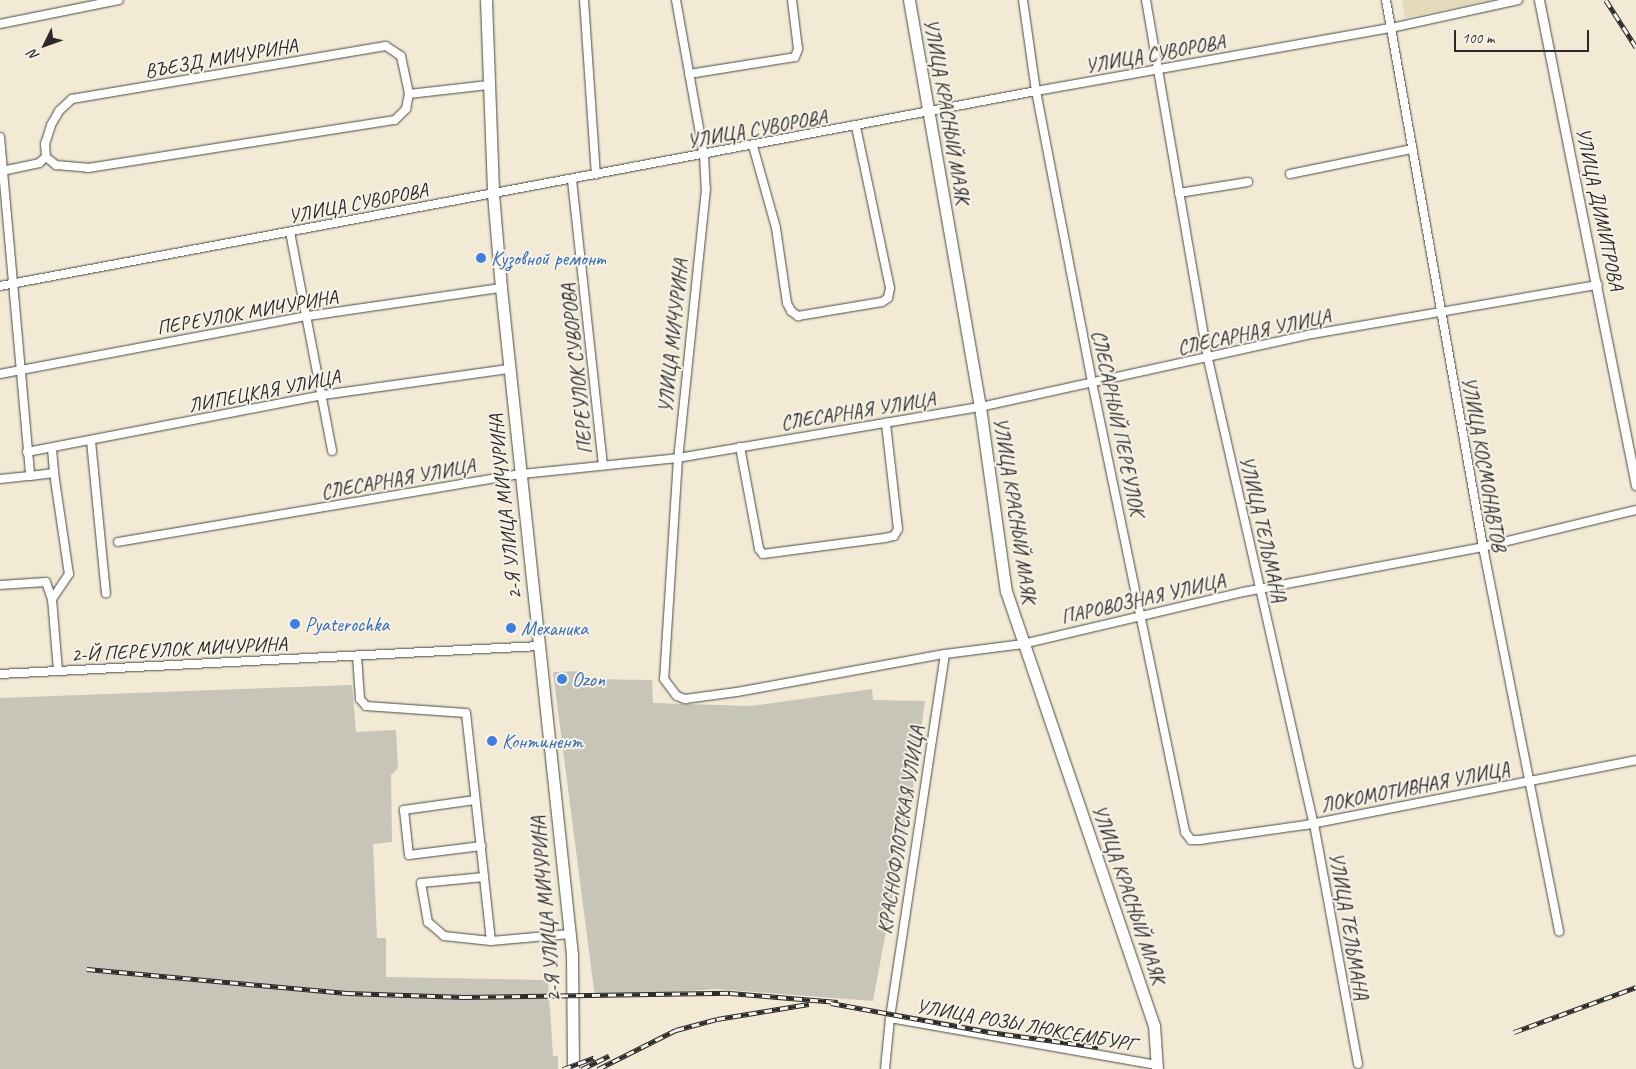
<!DOCTYPE html>
<meta charset="utf-8">
<style>
body{margin:0}
#map{position:relative;width:1636px;height:1069px;overflow:hidden;background:#f2ead4;font-family:Caveat,sans-serif}
div>[style]{position:absolute}
.built>*{inset:0;background:#e3dbba}
.industrial>*{inset:0;background:#c6c5b8}
.roads{filter:drop-shadow(0 0 1px #494844) drop-shadow(0 0 1px #494844)}
.minor>*{height:8px;margin:-4px;padding:0 4px;transform-origin:4px;border-radius:4px;background:#fff}
.tertiary>*{height:9px;margin:-4.5px;padding:0 4.5px;transform-origin:4.5px;border-radius:4.5px;background:#fff}
.primary>*{height:11px;margin:-5.5px;padding:0 5.5px;transform-origin:5.5px;border-radius:5.5px;background:#fff}
.rail>*{height:4.5px;margin-top:-2.25px;transform-origin:0;background:repeating-linear-gradient(90deg,#f7f3e8 0 8px,#2b2b2b 0 16px);box-sizing:border-box;border-block:1px solid #2b2b2b}
.dots>*{width:14px;height:14px;translate:-50% -50%;box-sizing:border-box;border:2px solid #f7f3e8;border-radius:50%}
span{translate:-50% -50%;white-space:nowrap;text-align:center;line-height:1.15;-webkit-text-stroke:4px #f7f3e8;paint-order:stroke}
.street-label{font-size:20px;color:#2b2b2b}
.shop-label{font-size:20px;color:#366cbe}
.left{translate:0 -50%;text-align:left}
.north{position:absolute;left:20px;top:20px;width:50px;height:50px;-webkit-text-stroke:4px #f7f3e8;paint-order:stroke;rotate:228deg;font-size:14px;font-weight:700;line-height:20px;text-align:center;color:#2b2b2b}
.north::after{content:'';display:block;margin:auto;width:18px;height:22px;background:#2b2b2b;clip-path:polygon(50% 0,100% 100%,50% 72%,0 100%)}
.scale{position:absolute;left:1454px;top:30px;width:135px;height:22px;box-sizing:border-box;border:2px solid #2b2b2b;border-top:0;padding-left:6px;font-size:15px;line-height:18px;white-space:nowrap;color:#2b2b2b;-webkit-text-stroke:4px #f7f3e8;paint-order:stroke}
</style>
<div id="map">
<div class="built">
<div style="clip-path:polygon(1402px 0,1490px 0,1405px 18px)"></div>
</div>
<div class="industrial">
<div style="clip-path:polygon(584px 671px,584px 679px,652px 680px,653px 703px,751px 706px,872px 689px,873px 700px,925px 701px,913px 787px,873px 1001px,716px 989px,595px 998px,553px 672px)"></div>
<div style="clip-path:polygon(352px 685px,356px 732px,396px 730px,398px 768px,391px 775px,392px 842px,373px 844px,377px 938px,386px 938px,386px 977px,548px 980px,553px 1056px,558px 1056px,558px 1069px,0 1069px,0 698px)"></div>
</div>
<div class="roads">
<div class="minor">
<div style="left:584px;top:0;width:175px;rotate:86.1deg"></div>
<div style="left:676px;top:0;width:158px;rotate:79.8deg"></div>
<div style="left:704px;top:155px;width:34px;rotate:87deg"></div>
<div style="left:706px;top:189px;width:270px;rotate:95.9deg"></div>
<div style="left:678px;top:458px;width:221px;rotate:93.6deg"></div>
<div style="left:664px;top:679px;width:21px;rotate:53deg"></div>
<div style="left:677px;top:696px;width:9px;rotate:21deg"></div>
<div style="left:685px;top:699px;width:52px;rotate:-7.7deg"></div>
<div style="left:737px;top:692px;width:211px;rotate:-10.4deg"></div>
<div style="left:945px;top:654px;width:79px;rotate:-7.3deg"></div>
<div style="left:1023px;top:644px;width:226px;rotate:-13.3deg"></div>
<div style="left:1243px;top:592px;width:244px;rotate:-10.6deg"></div>
<div style="left:1483px;top:547px;width:157px;rotate:-13.6deg"></div>
<div style="left:1023px;top:0;width:92px;rotate:81.9deg"></div>
<div style="left:1036px;top:91px;width:296px;rotate:79.1deg"></div>
<div style="left:1092px;top:382px;width:460px;rotate:78.3deg"></div>
<div style="left:1185px;top:832px;width:10px;rotate:53deg"></div>
<div style="left:1191px;top:840px;width:9px"></div>
<div style="left:1200px;top:840px;width:107px;rotate:-8.1deg"></div>
<div style="left:1306px;top:825px;width:336px;rotate:-11.1deg"></div>
<div style="left:1146px;top:0;width:364px;rotate:80.2deg"></div>
<div style="left:1208px;top:359px;width:477px;rotate:77.2deg"></div>
<div style="left:1314px;top:824px;width:244px;rotate:79.6deg"></div>
<div style="left:1386px;top:0;width:556px;rotate:79.94deg"></div>
<div style="left:1483px;top:547px;width:392px;rotate:78.8deg"></div>
<div style="left:0;top:24px;width:121px;rotate:-11.4deg"></div>
<div style="left:689px;top:74px;width:107px;rotate:-9.1deg"></div>
<div style="left:795px;top:57px;width:9px;rotate:-69deg"></div>
<div style="left:798px;top:49px;width:49px;rotate:-97deg"></div>
<div style="left:0;top:137px;width:340px;rotate:84.9deg"></div>
<div style="left:30px;top:476px;width:24px;rotate:-7deg"></div>
<div style="left:54px;top:473px;width:102px;rotate:81.6deg"></div>
<div style="left:69px;top:574px;width:30px;rotate:124deg"></div>
<div style="left:52px;top:599px;width:72px;rotate:85.2deg"></div>
<div style="left:753px;top:146px;width:85px;rotate:74.3deg"></div>
<div style="left:776px;top:228px;width:76px;rotate:81.7deg"></div>
<div style="left:787px;top:303px;width:9px;rotate:63deg"></div>
<div style="left:791px;top:311px;width:9px;rotate:36deg"></div>
<div style="left:798px;top:316px;width:85px;rotate:-9.5deg"></div>
<div style="left:882px;top:302px;width:7px;rotate:-34deg"></div>
<div style="left:888px;top:298px;width:10px;rotate:-79deg"></div>
<div style="left:890px;top:288px;width:165px;rotate:-101.9deg"></div>
<div style="left:46px;top:157px;width:13px;rotate:-94deg"></div>
<div style="left:45px;top:144px;width:20px;rotate:-72deg"></div>
<div style="left:51px;top:125px;width:16px;rotate:-60deg"></div>
<div style="left:59px;top:111px;width:18px;rotate:-43deg"></div>
<div style="left:72px;top:99px;width:318px;rotate:-9.6deg"></div>
<div style="left:386px;top:46px;width:18px;rotate:34deg"></div>
<div style="left:401px;top:56px;width:39px;rotate:78deg"></div>
<div style="left:2px;top:171px;width:38px;rotate:-12deg"></div>
<div style="left:39px;top:163px;width:9px;rotate:-41deg"></div>
<div style="left:46px;top:157px;width:13px;rotate:39deg"></div>
<div style="left:56px;top:165px;width:32px;rotate:5deg"></div>
<div style="left:88px;top:168px;width:311px;rotate:-8.9deg"></div>
<div style="left:395px;top:120px;width:16px;rotate:-45deg"></div>
<div style="left:406px;top:109px;width:15px;rotate:-79deg"></div>
<div style="left:409px;top:94px;width:80px;rotate:-6.5deg"></div>
<div style="left:1290px;top:174px;width:125px;rotate:-11.6deg"></div>
<div style="left:572px;top:180px;width:287px;rotate:83.8deg"></div>
<div style="left:1179px;top:193px;width:70px;rotate:-9.1deg"></div>
<div style="left:290px;top:232px;width:223px;rotate:79.1deg"></div>
<div style="left:0;top:286px;width:1054px;rotate:-10.66deg"></div>
<div style="left:1036px;top:91px;width:361px;rotate:-10.1deg"></div>
<div style="left:1391px;top:28px;width:130px;rotate:-12.4deg"></div>
<div style="left:0;top:374px;width:313px;rotate:-10.7deg"></div>
<div style="left:308px;top:316px;width:195px;rotate:-8.3deg"></div>
<div style="left:91px;top:441px;width:153px;rotate:84.4deg"></div>
<div style="left:740px;top:447px;width:104px;rotate:79.4deg"></div>
<div style="left:759px;top:549px;width:6px;rotate:51deg"></div>
<div style="left:763px;top:554px;width:123px;rotate:-7.5deg"></div>
<div style="left:885px;top:538px;width:9px;rotate:-13deg"></div>
<div style="left:894px;top:536px;width:8px;rotate:-60deg"></div>
<div style="left:898px;top:529px;width:107px;rotate:-96.5deg"></div>
<div style="left:52px;top:449px;width:24px;rotate:85deg"></div>
<div style="left:27px;top:452px;width:301px;rotate:-10.9deg"></div>
<div style="left:323px;top:395px;width:187px;rotate:-8deg"></div>
<div style="left:0;top:479px;width:30px;rotate:-6deg"></div>
<div style="left:118px;top:542px;width:409px;rotate:-9.6deg"></div>
<div style="left:521px;top:474px;width:158px;rotate:-5.8deg"></div>
<div style="left:678px;top:458px;width:306px;rotate:-9.6deg"></div>
<div style="left:980px;top:407px;width:341px;rotate:-12.4deg"></div>
<div style="left:1313px;top:334px;width:289px;rotate:-9.8deg"></div>
<div style="left:0;top:585px;width:46px;rotate:-3.7deg"></div>
<div style="left:46px;top:582px;width:18px;rotate:71deg"></div>
<div style="left:357px;top:656px;width:43px;rotate:86deg"></div>
<div style="left:360px;top:699px;width:9px;rotate:49deg"></div>
<div style="left:366px;top:706px;width:100px;rotate:4deg"></div>
<div style="left:466px;top:713px;width:165px;rotate:83.7deg"></div>
<div style="left:484px;top:877px;width:63px;rotate:174.6deg"></div>
<div style="left:421px;top:883px;width:40px;rotate:80deg"></div>
<div style="left:428px;top:922px;width:21px;rotate:41deg"></div>
<div style="left:444px;top:936px;width:47px;rotate:6.1deg"></div>
<div style="left:491px;top:941px;width:79px;rotate:-5.1deg"></div>
<div style="left:0;top:674px;width:540px;rotate:-2.97deg"></div>
<div style="left:475px;top:800px;width:72px;rotate:172deg"></div>
<div style="left:404px;top:810px;width:45px;rotate:83.7deg"></div>
<div style="left:409px;top:855px;width:73px;rotate:-7.1deg"></div>
<div style="left:484px;top:877px;width:64px;rotate:83.8deg"></div>
<div style="left:891px;top:1011px;width:361px;rotate:-81.4deg"></div>
<div style="left:885px;top:1069px;width:51px;rotate:-84.4deg"></div>
<div style="left:890px;top:1018px;width:271px;rotate:10deg"></div>
</div>
<div class="tertiary">
<div style="left:1539px;top:0;width:495px;rotate:78.7deg"></div>
</div>
<div class="primary">
<div style="left:486px;top:0;width:194px;rotate:87.9deg"></div>
<div style="left:493px;top:194px;width:94px;rotate:85.1deg"></div>
<div style="left:501px;top:288px;width:671px;rotate:83.92deg"></div>
<div style="left:572px;top:955px;width:114px;rotate:89.5deg"></div>
<div style="left:909px;top:0;width:413px;rotate:80.1deg"></div>
<div style="left:980px;top:407px;width:186px;rotate:82deg"></div>
<div style="left:1006px;top:591px;width:459px;rotate:71.2deg"></div>
<div style="left:1154px;top:1025px;width:44px;rotate:86.1deg"></div>
</div>
</div>
<div class="rail">
<div style="left:1606px;top:0;width:56px;rotate:57.4deg"></div>
<div style="left:87px;top:969px;width:261px;rotate:5.3deg"></div>
<div style="left:347px;top:993px;width:117px;rotate:2deg"></div>
<div style="left:464px;top:997px;width:266px;rotate:-0.9deg"></div>
<div style="left:730px;top:993px;width:108px;rotate:4.8deg"></div>
<div style="left:831px;top:1003px;width:161px;rotate:10.4deg"></div>
<div style="left:989px;top:1032px;width:110px;rotate:7.8deg"></div>
<div style="left:1514px;top:1032px;width:130px;rotate:-20.2deg"></div>
<div style="left:563px;top:1069px;width:33px;rotate:-20deg"></div>
<div style="left:582px;top:1069px;width:30px;rotate:-26deg"></div>
<div style="left:598px;top:1069px;width:87px;rotate:-26.6deg"></div>
<div style="left:676px;top:1030px;width:42px;rotate:-15deg"></div>
<div style="left:717px;top:1019px;width:93px;rotate:-9.3deg"></div>
</div>
<div class="dots">
<div style="left:481px;top:258px;background:#3f7fe0"></div>
<div style="left:295px;top:624px;background:#3f7fe0"></div>
<div style="left:511px;top:628px;background:#3f7fe0"></div>
<div style="left:562px;top:679px;background:#3f7fe0"></div>
<div style="left:492px;top:741px;background:#3f7fe0"></div>
</div>
<div class="street-label">
<span style="left:1155px;top:54px;rotate:-10deg">УЛИЦА СУВОРОВА</span>
<span style="left:221px;top:58px;rotate:-10deg">ВЪЕЗД МИЧУРИНА</span>
<span style="left:947px;top:111px;rotate:80deg">УЛИЦА КРАСНЫЙ МАЯК</span>
<span style="left:757px;top:129px;rotate:-10deg">УЛИЦА СУВОРОВА</span>
<span style="left:358px;top:203px;rotate:-11deg">УЛИЦА СУВОРОВА</span>
<span style="left:1600px;top:209px;rotate:78deg">УЛИЦА ДИМИТРОВА</span>
<span style="left:247px;top:312px;rotate:-10deg">ПЕРЕУЛОК МИЧУРИНА</span>
<span style="left:1254px;top:332px;rotate:-12deg">СЛЕСАРНАЯ УЛИЦА</span>
<span style="left:673px;top:336px;rotate:-84deg">УЛИЦА МИЧУРИНА</span>
<span style="left:577px;top:369px;rotate:-96deg">ПЕРЕУЛОК СУВОРОВА</span>
<span style="left:264px;top:391px;rotate:-11deg">ЛИПЕЦКАЯ УЛИЦА</span>
<span style="left:858px;top:411px;rotate:-9deg">СЛЕСАРНАЯ УЛИЦА</span>
<span style="left:1118px;top:423px;rotate:78deg">СЛЕСАРНЫЙ ПЕРЕУЛОК</span>
<span style="left:1484px;top:464px;rotate:80deg">УЛИЦА КОСМОНАВТОВ</span>
<span style="left:398px;top:479px;rotate:-10deg">СЛЕСАРНАЯ УЛИЦА</span>
<span style="left:505px;top:507px;rotate:-96deg">2-Я УЛИЦА МИЧУРИНА</span>
<span style="left:1015px;top:510px;rotate:81deg">УЛИЦА КРАСНЫЙ МАЯК</span>
<span style="left:1263px;top:529px;rotate:77deg">УЛИЦА ТЕЛЬМАНА</span>
<span style="left:1143px;top:599px;rotate:-13deg">ПАРОВОЗНАЯ УЛИЦА</span>
<span style="left:179px;top:649px;rotate:-3deg">2-Й ПЕРЕУЛОК МИЧУРИНА</span>
<span style="left:1415px;top:787px;rotate:-11deg">ЛОКОМОТИВНАЯ УЛИЦА</span>
<span style="left:901px;top:830px;rotate:-81deg">КРАСНОФЛОТСКАЯ УЛИЦА</span>
<span style="left:1129px;top:894px;rotate:71deg">УЛИЦА КРАСНЫЙ МАЯК</span>
<span style="left:546px;top:909px;rotate:-95deg">2-Я УЛИЦА МИЧУРИНА</span>
<span style="left:1349px;top:926px;rotate:80deg">УЛИЦА ТЕЛЬМАНА</span>
<span style="left:1026px;top:1025px;rotate:10deg">УЛИЦА РОЗЫ ЛЮКСЕМБУРГ</span>
</div>
<div class="shop-label">
<span class="left" style="left:491px;top:258px">Кузовной ремонт</span>
<span class="left" style="left:305px;top:624px">Pyaterochka</span>
<span class="left" style="left:521px;top:628px">Механика</span>
<span class="left" style="left:572px;top:679px">Ozon</span>
<span class="left" style="left:502px;top:741px">Континент</span>
</div>
<div class="north">N</div>
<div class="scale">100 m</div>
</div>
